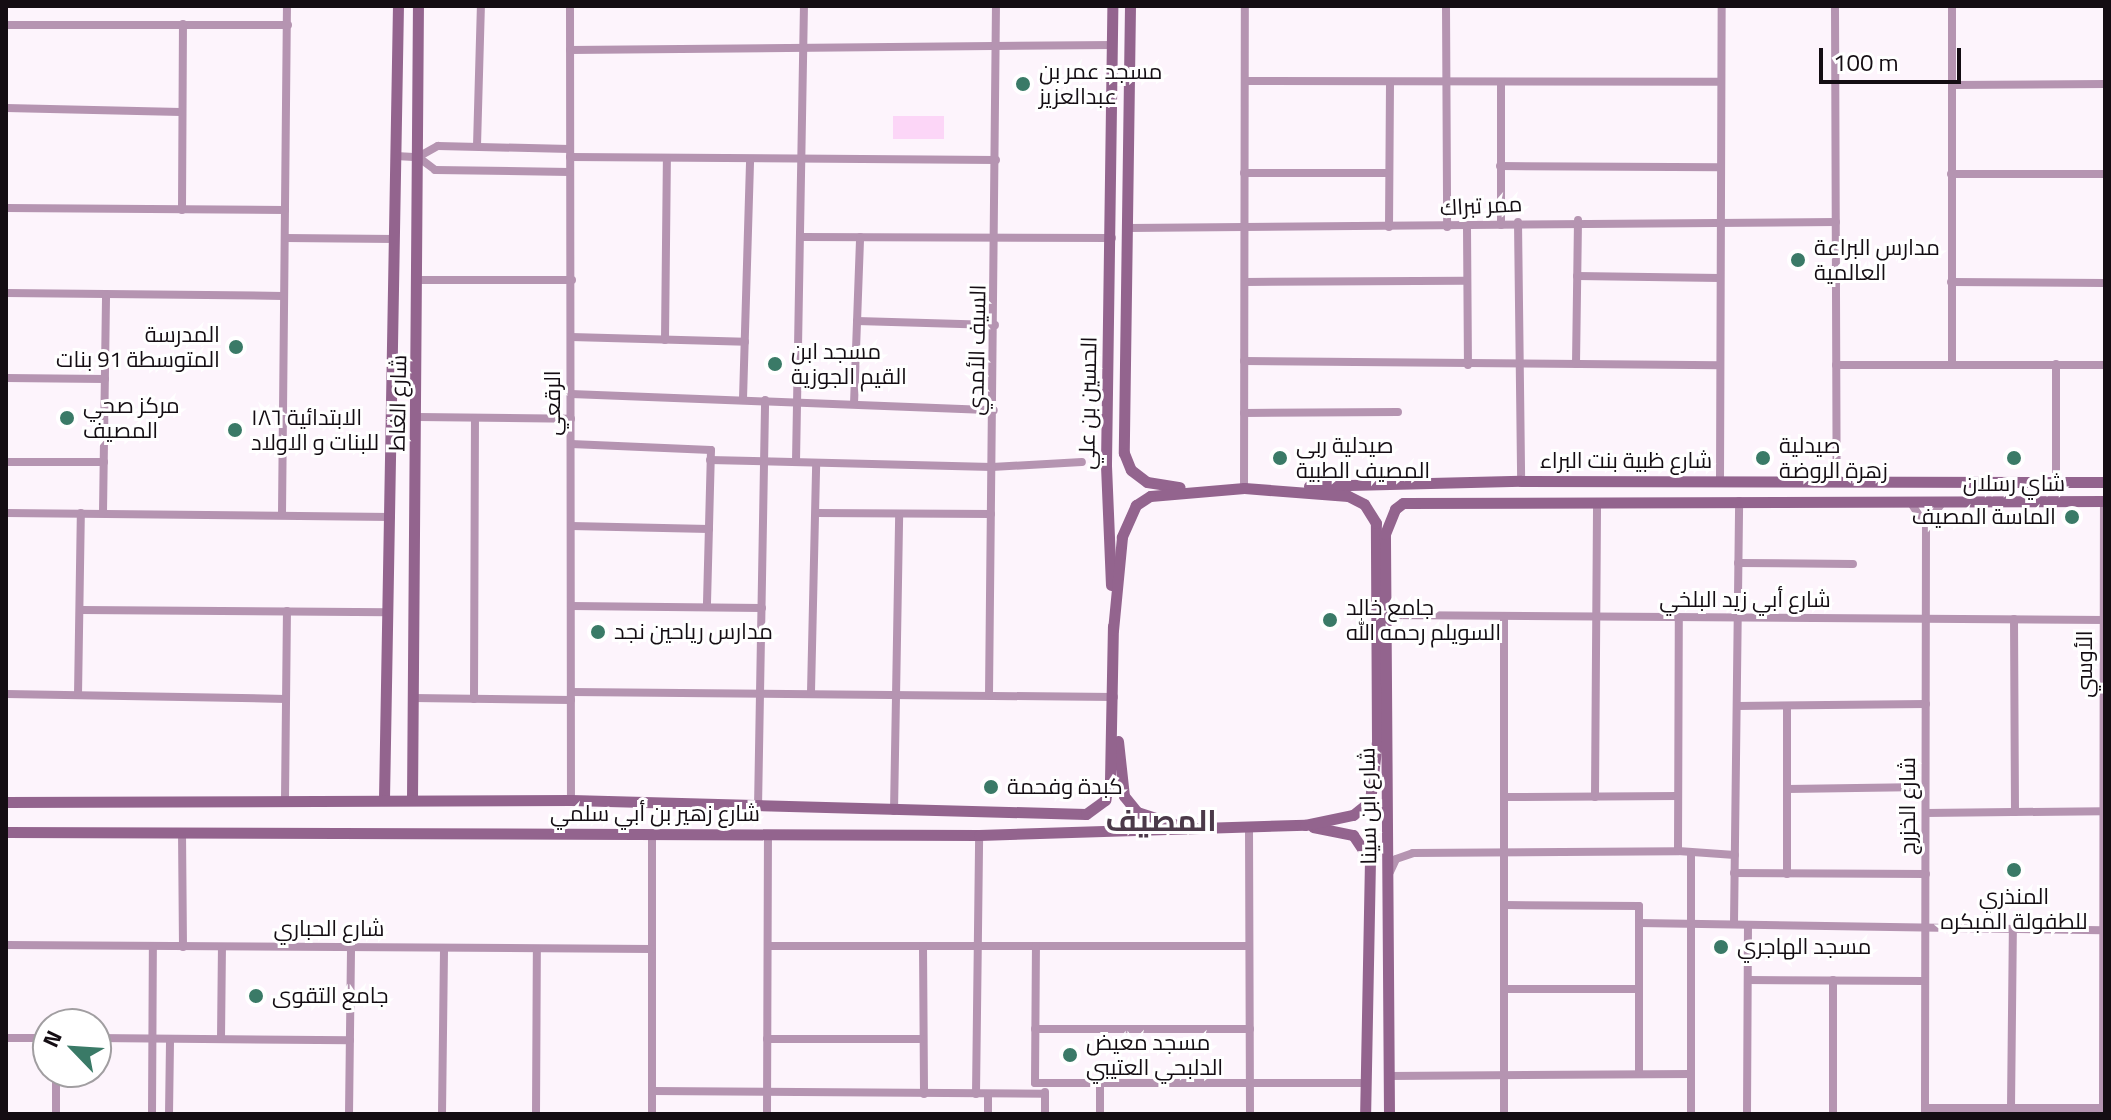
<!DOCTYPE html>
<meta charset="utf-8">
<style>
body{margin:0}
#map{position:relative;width:2111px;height:1120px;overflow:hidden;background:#fdf4fc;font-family:"Titillium Web",Cairo,sans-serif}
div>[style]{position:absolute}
.green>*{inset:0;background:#fcd6f7;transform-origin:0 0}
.street>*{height:8px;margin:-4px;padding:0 4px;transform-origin:4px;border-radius:4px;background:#b594b1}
.secondary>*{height:11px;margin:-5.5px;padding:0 5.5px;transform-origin:5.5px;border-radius:5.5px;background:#93648e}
.dots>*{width:22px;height:22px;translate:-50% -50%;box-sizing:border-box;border:4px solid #fff;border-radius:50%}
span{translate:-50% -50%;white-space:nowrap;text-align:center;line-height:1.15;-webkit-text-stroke:6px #fff;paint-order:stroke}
.poi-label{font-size:22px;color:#140d13}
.left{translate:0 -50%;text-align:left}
.right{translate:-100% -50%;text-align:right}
.street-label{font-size:22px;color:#140d13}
.district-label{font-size:30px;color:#4b3949;font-weight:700}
.frame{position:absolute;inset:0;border:8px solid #140d13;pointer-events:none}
.north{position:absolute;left:32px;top:1008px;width:80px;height:80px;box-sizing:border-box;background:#fff;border:2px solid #a19ea1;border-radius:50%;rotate:295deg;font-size:22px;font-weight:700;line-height:32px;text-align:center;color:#140d13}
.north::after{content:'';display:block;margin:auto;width:28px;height:36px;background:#3a7a67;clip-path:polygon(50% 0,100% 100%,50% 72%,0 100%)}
.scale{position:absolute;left:1819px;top:48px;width:142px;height:36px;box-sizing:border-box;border:4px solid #140d13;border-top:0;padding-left:10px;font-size:24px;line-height:28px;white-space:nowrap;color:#140d13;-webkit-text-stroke:6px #fff;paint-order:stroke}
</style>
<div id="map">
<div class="green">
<div style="left:893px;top:116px;width:51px;height:23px"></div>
</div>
<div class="street">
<div style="left:570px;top:6px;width:794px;rotate:89.93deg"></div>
<div style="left:1446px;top:6px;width:221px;rotate:89.7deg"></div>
<div style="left:1835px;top:6px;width:475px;rotate:89.8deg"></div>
<div style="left:1952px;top:6px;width:358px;rotate:90deg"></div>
<div style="left:6px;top:25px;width:282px"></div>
<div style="left:570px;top:50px;width:543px;rotate:-0.53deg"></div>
<div style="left:1245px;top:81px;width:476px;rotate:0.1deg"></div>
<div style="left:1952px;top:85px;width:153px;rotate:-0.4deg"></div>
<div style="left:6px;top:108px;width:175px;rotate:1.3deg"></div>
<div style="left:477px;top:146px;width:140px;rotate:-88.4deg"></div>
<div style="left:396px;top:156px;width:22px;rotate:3deg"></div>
<div style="left:418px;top:157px;width:23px;rotate:-29deg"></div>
<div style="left:438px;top:146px;width:132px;rotate:1.3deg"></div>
<div style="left:418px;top:157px;width:21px;rotate:37deg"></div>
<div style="left:435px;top:170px;width:135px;rotate:0.8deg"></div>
<div style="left:570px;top:157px;width:426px;rotate:0.4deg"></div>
<div style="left:1500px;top:166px;width:221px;rotate:0.3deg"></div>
<div style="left:1244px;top:173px;width:145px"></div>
<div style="left:1951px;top:174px;width:154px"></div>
<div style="left:6px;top:208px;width:279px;rotate:0.4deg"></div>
<div style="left:182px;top:210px;width:186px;rotate:-89.7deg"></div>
<div style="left:1518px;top:222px;width:259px;rotate:89.3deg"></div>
<div style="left:1501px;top:225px;width:143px;rotate:-90deg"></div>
<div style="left:1389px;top:227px;width:143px;rotate:-89.6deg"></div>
<div style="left:1467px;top:227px;width:138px;rotate:89.6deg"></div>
<div style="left:1129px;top:228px;width:707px;rotate:-0.49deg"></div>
<div style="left:802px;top:237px;width:310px;rotate:0.2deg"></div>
<div style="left:285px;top:238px;width:110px;rotate:0.5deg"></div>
<div style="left:1577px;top:276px;width:143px;rotate:0.8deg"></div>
<div style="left:419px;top:280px;width:153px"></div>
<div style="left:1245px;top:282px;width:220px;rotate:-0.3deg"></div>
<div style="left:1951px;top:282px;width:154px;rotate:0.4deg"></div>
<div style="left:6px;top:293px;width:277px;rotate:0.6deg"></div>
<div style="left:857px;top:321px;width:138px;rotate:1.7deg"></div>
<div style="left:571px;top:337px;width:174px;rotate:1.6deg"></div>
<div style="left:665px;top:340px;width:182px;rotate:-89.4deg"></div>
<div style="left:1244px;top:361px;width:476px;rotate:0.5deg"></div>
<div style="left:1576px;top:364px;width:144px;rotate:-89.2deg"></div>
<div style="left:2056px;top:364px;width:118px;rotate:90deg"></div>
<div style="left:1836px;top:365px;width:269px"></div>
<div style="left:6px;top:378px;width:99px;rotate:0.6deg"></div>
<div style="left:571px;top:394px;width:423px;rotate:2.2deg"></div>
<div style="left:743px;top:399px;width:240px;rotate:-88.3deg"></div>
<div style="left:854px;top:404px;width:167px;rotate:-87.9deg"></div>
<div style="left:1244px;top:413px;width:154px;rotate:-0.4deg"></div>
<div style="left:418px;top:417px;width:153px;rotate:0.7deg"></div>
<div style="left:571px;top:444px;width:140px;rotate:2.5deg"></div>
<div style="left:711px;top:450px;width:157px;rotate:91.5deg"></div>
<div style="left:710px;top:460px;width:282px;rotate:1.4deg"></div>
<div style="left:992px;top:467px;width:90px;rotate:-3.2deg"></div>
<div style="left:6px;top:462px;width:98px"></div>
<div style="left:796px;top:462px;width:456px;rotate:-89deg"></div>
<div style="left:1720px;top:481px;width:475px;rotate:-89.8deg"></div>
<div style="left:1244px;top:488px;width:482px;rotate:-89.9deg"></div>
<div style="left:1911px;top:503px;width:27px;rotate:57deg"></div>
<div style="left:1926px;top:526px;width:588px;rotate:90.1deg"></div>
<div style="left:6px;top:513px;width:385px;rotate:0.6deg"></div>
<div style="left:103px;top:513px;width:218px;rotate:-89.2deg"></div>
<div style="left:816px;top:513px;width:175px;rotate:0.3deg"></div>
<div style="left:282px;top:514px;width:508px;rotate:-89.44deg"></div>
<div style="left:1926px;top:525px;width:27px;rotate:-54deg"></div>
<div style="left:571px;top:526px;width:138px;rotate:1.2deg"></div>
<div style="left:1738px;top:563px;width:115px;rotate:0.5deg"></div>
<div style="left:571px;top:606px;width:191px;rotate:0.6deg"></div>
<div style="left:81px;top:610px;width:308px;rotate:0.4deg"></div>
<div style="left:1385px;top:615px;width:720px;rotate:0.4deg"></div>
<div style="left:2014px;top:619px;width:193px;rotate:89.7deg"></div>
<div style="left:571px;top:692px;width:543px;rotate:0.53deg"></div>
<div style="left:811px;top:692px;width:228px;rotate:-88.7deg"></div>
<div style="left:6px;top:694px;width:280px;rotate:1deg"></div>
<div style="left:78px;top:695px;width:182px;rotate:-89.1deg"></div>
<div style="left:989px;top:695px;width:689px;rotate:-89.42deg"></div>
<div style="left:413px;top:698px;width:158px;rotate:0.7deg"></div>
<div style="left:474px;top:699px;width:281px;rotate:-89.8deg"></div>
<div style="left:1737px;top:706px;width:189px;rotate:-0.6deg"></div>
<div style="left:1787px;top:789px;width:138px;rotate:-0.8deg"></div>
<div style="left:1505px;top:797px;width:173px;rotate:-0.3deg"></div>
<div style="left:1595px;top:797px;width:295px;rotate:-89.6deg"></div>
<div style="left:285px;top:799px;width:188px;rotate:-89.4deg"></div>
<div style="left:758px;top:808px;width:408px;rotate:-89deg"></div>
<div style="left:894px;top:811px;width:297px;rotate:-89deg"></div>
<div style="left:1926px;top:813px;width:177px;rotate:-0.6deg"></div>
<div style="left:1249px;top:827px;width:287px;rotate:89.8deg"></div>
<div style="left:182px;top:832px;width:115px;rotate:89.5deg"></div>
<div style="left:652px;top:834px;width:280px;rotate:90deg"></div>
<div style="left:1678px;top:851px;width:233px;rotate:-89.8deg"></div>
<div style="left:1390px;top:872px;width:14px;rotate:-65deg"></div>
<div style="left:1396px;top:859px;width:18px;rotate:-19deg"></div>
<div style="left:1413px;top:853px;width:265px;rotate:-0.4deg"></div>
<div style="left:1678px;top:851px;width:57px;rotate:4deg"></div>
<div style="left:1734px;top:873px;width:192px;rotate:0.3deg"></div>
<div style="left:1787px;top:874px;width:168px;rotate:-90deg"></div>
<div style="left:1504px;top:905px;width:135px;rotate:0.4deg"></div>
<div style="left:1639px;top:906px;width:17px;rotate:90deg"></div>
<div style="left:1639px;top:923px;width:464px;rotate:0.9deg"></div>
<div style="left:1734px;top:923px;width:422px;rotate:-89.3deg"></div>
<div style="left:6px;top:945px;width:646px;rotate:0.35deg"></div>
<div style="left:768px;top:946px;width:481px"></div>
<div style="left:923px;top:946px;width:148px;rotate:89.6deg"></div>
<div style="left:1748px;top:980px;width:176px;rotate:0.3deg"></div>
<div style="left:1504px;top:989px;width:135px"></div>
<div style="left:1035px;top:1029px;width:215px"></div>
<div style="left:6px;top:1038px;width:42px"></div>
<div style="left:96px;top:1038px;width:254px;rotate:0.5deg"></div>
<div style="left:221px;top:1039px;width:92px;rotate:-89.4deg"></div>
<div style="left:767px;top:1039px;width:156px"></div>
<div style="left:56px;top:1072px;width:42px;rotate:90deg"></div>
<div style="left:1639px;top:1074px;width:151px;rotate:-90deg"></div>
<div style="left:1389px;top:1076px;width:302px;rotate:-0.4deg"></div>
<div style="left:1035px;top:1083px;width:331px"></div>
<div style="left:1035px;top:1083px;width:137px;rotate:-89.6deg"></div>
<div style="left:652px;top:1091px;width:393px;rotate:0.4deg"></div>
<div style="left:1045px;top:1092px;width:22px;rotate:90deg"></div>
<div style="left:976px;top:1094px;width:259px;rotate:-89.3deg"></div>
<div style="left:1925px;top:1108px;width:178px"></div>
<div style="left:2011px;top:1108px;width:178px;rotate:-89.4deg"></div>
<div style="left:152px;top:1114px;width:168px;rotate:-89.7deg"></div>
<div style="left:169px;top:1114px;width:75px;rotate:-89.2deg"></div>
<div style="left:349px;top:1114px;width:167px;rotate:-89.3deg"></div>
<div style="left:442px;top:1114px;width:166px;rotate:-89.3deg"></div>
<div style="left:536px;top:1114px;width:165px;rotate:-89.7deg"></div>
<div style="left:767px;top:1114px;width:280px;rotate:-89.8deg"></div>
<div style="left:988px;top:1114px;width:20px;rotate:-90deg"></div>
<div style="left:1100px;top:1114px;width:31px;rotate:-90deg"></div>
<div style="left:1504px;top:1114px;width:497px;rotate:-90deg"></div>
<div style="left:1691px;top:1114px;width:260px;rotate:-90deg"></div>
<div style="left:1747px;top:1114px;width:188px;rotate:-89.7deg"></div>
<div style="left:1833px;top:1114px;width:134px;rotate:-90deg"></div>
<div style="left:2103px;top:1114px;width:613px;rotate:-89.91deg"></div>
</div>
<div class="secondary">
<div style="left:1130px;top:6px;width:447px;rotate:90.8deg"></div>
<div style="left:1124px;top:453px;width:18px;rotate:68deg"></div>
<div style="left:1131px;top:470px;width:20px;rotate:37deg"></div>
<div style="left:1147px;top:482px;width:33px;rotate:9deg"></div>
<div style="left:1309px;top:486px;width:212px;rotate:-1.4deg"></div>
<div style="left:1521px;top:481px;width:584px;rotate:0.1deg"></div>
<div style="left:1111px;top:585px;width:121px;rotate:-92.4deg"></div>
<div style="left:1106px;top:464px;width:458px;rotate:-89.2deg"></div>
<div style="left:1118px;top:741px;width:55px;rotate:83.8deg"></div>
<div style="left:1124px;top:796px;width:21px;rotate:51deg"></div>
<div style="left:1137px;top:812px;width:39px;rotate:18deg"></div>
<div style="left:384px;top:799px;width:793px;rotate:-88.99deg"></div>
<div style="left:412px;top:800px;width:794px;rotate:-89.57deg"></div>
<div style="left:6px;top:802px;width:565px;rotate:-0.2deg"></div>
<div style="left:571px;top:800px;width:515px;rotate:1.56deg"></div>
<div style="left:1086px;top:814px;width:24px;rotate:-36deg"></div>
<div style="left:1105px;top:800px;width:21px;rotate:-76deg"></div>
<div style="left:1110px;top:780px;width:154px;rotate:-88.9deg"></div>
<div style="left:1313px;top:827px;width:41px;rotate:11.3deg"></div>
<div style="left:1353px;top:835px;width:30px;rotate:56deg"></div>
<div style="left:1370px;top:860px;width:254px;rotate:91.1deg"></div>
<div style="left:6px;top:832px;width:973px;rotate:0.18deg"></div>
<div style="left:979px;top:835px;width:326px;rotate:-1.8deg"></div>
<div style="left:1305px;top:825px;width:49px;rotate:-11.8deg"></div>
<div style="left:1353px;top:815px;width:22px;rotate:-39deg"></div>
<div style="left:1370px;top:801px;width:60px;rotate:-83.3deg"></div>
<div style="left:1377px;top:741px;width:218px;rotate:-90.3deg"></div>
<div style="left:1376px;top:523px;width:22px;rotate:-122deg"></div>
<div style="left:1364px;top:504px;width:18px;rotate:-153deg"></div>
<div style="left:1348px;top:496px;width:104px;rotate:-175.6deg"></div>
<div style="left:1244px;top:488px;width:94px;rotate:175.1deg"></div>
<div style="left:1150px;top:496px;width:17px;rotate:147deg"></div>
<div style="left:1136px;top:505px;width:35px;rotate:114deg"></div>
<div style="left:1122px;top:537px;width:93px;rotate:95.5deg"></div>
<div style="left:1389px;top:1114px;width:580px;rotate:-90.4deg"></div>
<div style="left:1385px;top:534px;width:27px;rotate:-68deg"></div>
<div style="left:1395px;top:509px;width:10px;rotate:-37deg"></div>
<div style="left:1403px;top:503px;width:702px;rotate:-0.16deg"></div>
</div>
<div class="dots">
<div style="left:1023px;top:84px;background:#3a7a67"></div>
<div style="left:1798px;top:260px;background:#3a7a67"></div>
<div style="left:236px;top:347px;background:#3a7a67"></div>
<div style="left:775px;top:364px;background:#3a7a67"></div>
<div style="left:67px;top:418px;background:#3a7a67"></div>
<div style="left:235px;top:430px;background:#3a7a67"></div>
<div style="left:1280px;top:458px;background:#3a7a67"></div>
<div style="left:1763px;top:458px;background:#3a7a67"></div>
<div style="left:2014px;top:458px;background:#3a7a67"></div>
<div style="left:2072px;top:517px;background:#3a7a67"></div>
<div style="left:1330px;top:620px;background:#3a7a67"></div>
<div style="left:598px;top:632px;background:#3a7a67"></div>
<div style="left:991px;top:787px;background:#3a7a67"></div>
<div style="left:2014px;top:870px;background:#3a7a67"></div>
<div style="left:1721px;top:947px;background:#3a7a67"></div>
<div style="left:256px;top:996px;background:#3a7a67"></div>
<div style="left:1070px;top:1055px;background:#3a7a67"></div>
</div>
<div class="poi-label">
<span class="left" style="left:1039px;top:84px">مسجد عمر بن<br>عبدالعزيز</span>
<span class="left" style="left:1814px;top:260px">مدارس البراعة<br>العالمية</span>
<span class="right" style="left:220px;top:347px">المدرسة<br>المتوسطة 91 بنات</span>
<span class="left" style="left:791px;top:364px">مسجد ابن<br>القيم الجوزية</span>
<span class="left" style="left:83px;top:418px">مركز صحي<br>المصيف</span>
<span class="left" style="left:251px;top:430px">الابتدائية ١٨٦<br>للبنات و الاولاد</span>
<span class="left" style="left:1296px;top:458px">صيدلية ربى<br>المصيف الطبية</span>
<span class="left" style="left:1779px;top:458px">صيدلية<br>زهرة الروضة</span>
<span style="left:2014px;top:484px">شاي رسلان</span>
<span class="right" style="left:2056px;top:517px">الماسة المصيف</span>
<span class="left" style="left:1346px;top:620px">جامع خالد<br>السويلم رحمه الله</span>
<span class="left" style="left:614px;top:632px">مدارس رياحين نجد</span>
<span class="left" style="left:1007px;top:787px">كبدة وفحمة</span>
<span style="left:2014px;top:909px">المنذري<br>للطفولة المبكره</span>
<span class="left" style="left:1737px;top:947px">مسجد الهاجري</span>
<span class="left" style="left:272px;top:996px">جامع التقوى</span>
<span class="left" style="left:1086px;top:1055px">مسجد معيض<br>الدلبحي العتيبي</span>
</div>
<div class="street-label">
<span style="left:1481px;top:206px;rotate:-3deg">ممر تبراك</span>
<span style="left:977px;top:350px;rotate:-89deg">السيف الأمدي</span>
<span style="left:398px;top:403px;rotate:-89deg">شارع الغاط</span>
<span style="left:553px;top:403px;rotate:-90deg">الرقعي</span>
<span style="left:1088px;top:403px;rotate:-89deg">الحسين بن علي</span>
<span style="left:1626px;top:461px">شارع ظبية بنت البراء</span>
<span style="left:1745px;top:600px">شارع أبي زيد البلخي</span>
<span style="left:2085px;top:664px;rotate:-90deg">الأوسي</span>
<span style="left:1368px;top:806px;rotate:-91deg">شارع ابن سينا</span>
<span style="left:1908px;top:806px;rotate:-90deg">شارع الخزرج</span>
<span style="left:655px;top:814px">شارع زهير بن أبي سلمي</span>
<span style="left:329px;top:929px">شارع الحباري</span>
</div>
<div class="district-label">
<span style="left:1161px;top:820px">المصيف</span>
</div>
<div class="frame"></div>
<div class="north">N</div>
<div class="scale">100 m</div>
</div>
